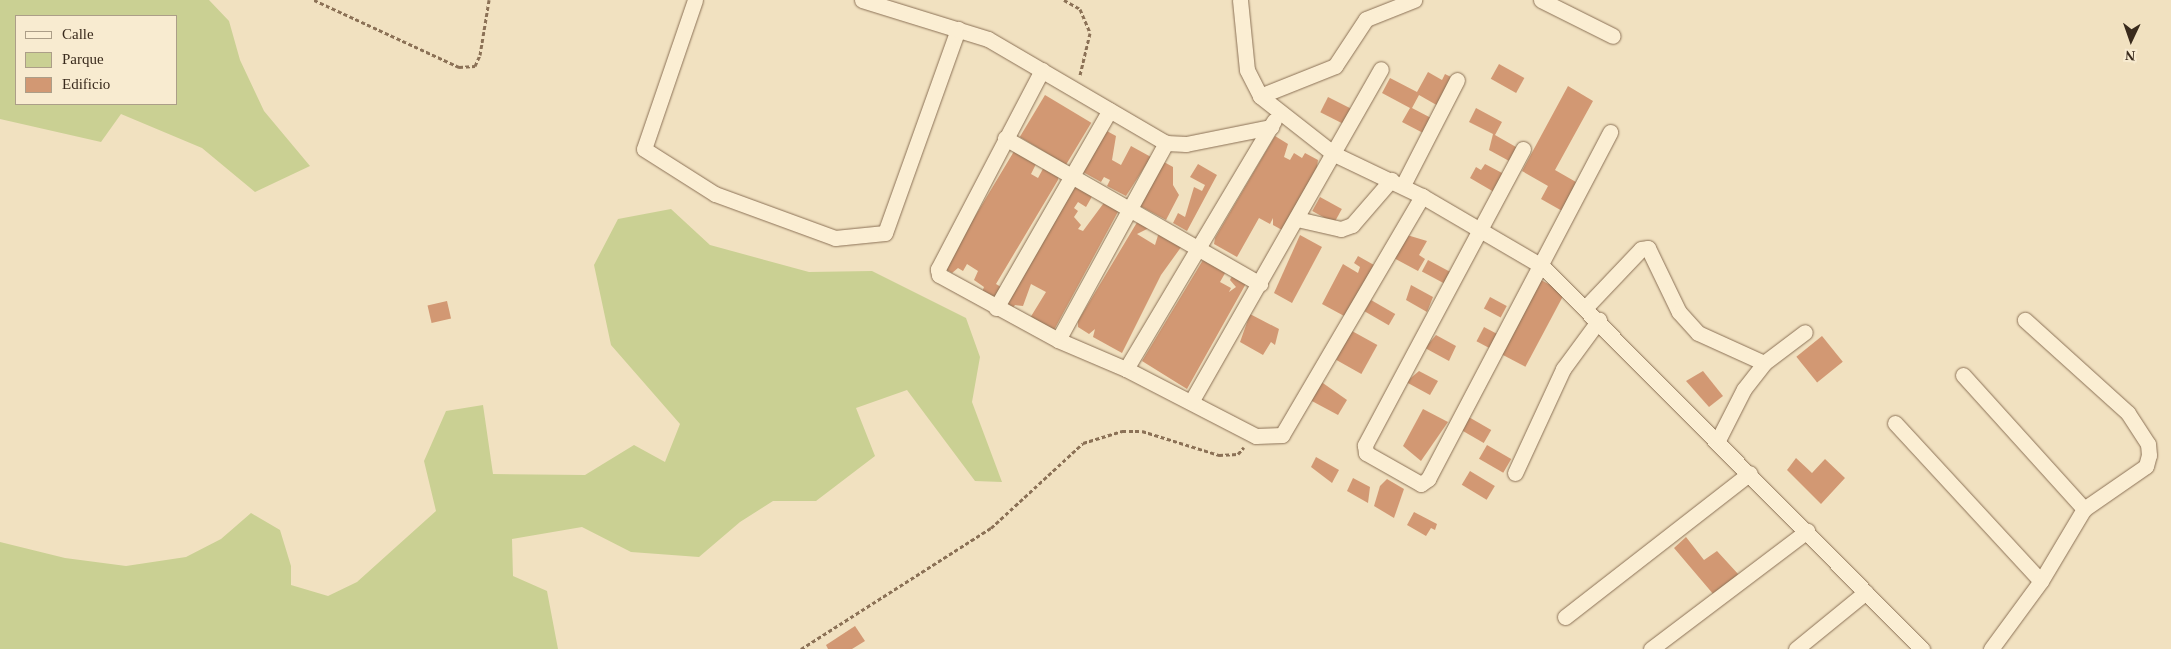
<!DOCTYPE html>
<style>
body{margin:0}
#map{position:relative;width:2171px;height:649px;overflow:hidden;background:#f1e1c0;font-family:Georgia,serif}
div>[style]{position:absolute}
.green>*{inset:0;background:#cad093}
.building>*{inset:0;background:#d29873;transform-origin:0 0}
.path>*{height:3px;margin-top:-1.5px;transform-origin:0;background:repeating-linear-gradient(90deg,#8b7156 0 4px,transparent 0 6.5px)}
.roads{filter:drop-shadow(0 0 1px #8b7156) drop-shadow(0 0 1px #8b7156)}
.street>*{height:15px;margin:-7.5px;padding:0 7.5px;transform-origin:7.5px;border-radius:7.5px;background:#fbeed3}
span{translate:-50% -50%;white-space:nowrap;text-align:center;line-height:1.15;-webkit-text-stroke:4.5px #f8ebd0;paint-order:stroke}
.legend{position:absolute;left:15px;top:15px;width:162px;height:90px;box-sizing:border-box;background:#f8ebd0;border:1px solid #ac9e88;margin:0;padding:6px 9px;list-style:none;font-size:15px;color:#392a1c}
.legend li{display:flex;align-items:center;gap:10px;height:25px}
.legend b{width:25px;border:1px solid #ac9e88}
.north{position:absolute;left:2106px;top:15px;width:50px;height:50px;-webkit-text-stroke:4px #f8ebd0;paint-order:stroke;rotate:183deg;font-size:14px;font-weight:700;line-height:20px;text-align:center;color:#392a1c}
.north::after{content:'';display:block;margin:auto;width:18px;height:22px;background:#392a1c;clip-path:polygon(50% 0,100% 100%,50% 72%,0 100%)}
</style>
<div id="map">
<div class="green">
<div style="clip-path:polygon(evenodd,0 0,209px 0,229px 21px,240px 60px,264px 111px,310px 166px,255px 192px,202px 148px,121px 114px,101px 142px,0 119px,0 0,176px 16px,176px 104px,16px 104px,16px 16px,176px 16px)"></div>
<div style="clip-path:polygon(671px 209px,710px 245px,809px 272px,872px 271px,966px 318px,980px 357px,972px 402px,1002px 482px,975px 481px,907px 390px,856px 408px,875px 456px,816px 501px,773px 501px,740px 522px,699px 557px,631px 552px,582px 527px,512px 539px,513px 576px,547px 591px,558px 649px,0 649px,0 542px,65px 558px,126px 566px,186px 557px,221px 539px,251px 513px,280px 530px,291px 566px,291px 585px,328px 596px,357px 582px,436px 511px,424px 461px,446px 411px,483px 405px,493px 474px,585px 475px,634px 445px,665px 462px,680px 424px,611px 345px,594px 265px,618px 219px)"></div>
</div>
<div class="building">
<div style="left:1499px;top:64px;width:29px;height:17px;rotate:29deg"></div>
<div style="clip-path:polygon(1428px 72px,1442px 80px,1445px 74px,1455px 79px,1440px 107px,1419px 95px,1412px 108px,1433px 119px,1425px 134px,1402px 122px,1410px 108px,1382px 93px,1390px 78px,1417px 92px)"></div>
<div style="clip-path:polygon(1568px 86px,1593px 101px,1555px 170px,1576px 182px,1564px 212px,1541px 199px,1548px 186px,1522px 171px)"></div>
<div style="left:1045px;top:95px;width:54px;height:49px;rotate:31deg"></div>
<div style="left:1328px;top:97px;width:30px;height:17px;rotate:27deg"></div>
<div style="clip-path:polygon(1476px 108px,1502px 122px,1495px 135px,1516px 147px,1511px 162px,1489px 150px,1493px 134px,1469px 122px)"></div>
<div style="clip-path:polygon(1105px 130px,1116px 136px,1112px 160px,1121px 165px,1131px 146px,1151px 157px,1126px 196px,1107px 186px,1110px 180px,1104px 177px,1101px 182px,1083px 172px)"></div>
<div style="clip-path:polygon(1275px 136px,1288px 144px,1284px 157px,1290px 160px,1294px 153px,1302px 158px,1305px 153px,1318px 160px,1317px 167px,1282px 230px,1273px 225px,1273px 218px,1270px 224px,1259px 218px,1237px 257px,1214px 244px,1215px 238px)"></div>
<div style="clip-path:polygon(1016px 148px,1038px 160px,1031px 174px,1038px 178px,1045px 165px,1059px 173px,1058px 180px,996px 284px,1001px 287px,995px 299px,982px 292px,984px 287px,974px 280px,978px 271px,967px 264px,963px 271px,958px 268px,952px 273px,944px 268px)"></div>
<div style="clip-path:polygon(1164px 162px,1173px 167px,1173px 185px,1179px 195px,1166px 220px,1140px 206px)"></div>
<div style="clip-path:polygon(1198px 164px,1217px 175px,1187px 231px,1173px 223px,1178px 213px,1185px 217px,1194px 187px,1202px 191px,1205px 185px,1190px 177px)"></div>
<div style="clip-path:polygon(1485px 164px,1504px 174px,1494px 192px,1470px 178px,1476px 167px,1481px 170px)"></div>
<div style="clip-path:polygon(1077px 184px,1094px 193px,1086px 207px,1078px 202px,1074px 208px,1078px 211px,1074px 217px,1081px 225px,1078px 229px,1083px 231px,1106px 200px,1120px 208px,1053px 332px,1030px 318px,1046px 292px,1031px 284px,1023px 306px,1015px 305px,1012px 309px,1005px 305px)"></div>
<div style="left:1320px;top:197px;width:25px;height:16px;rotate:29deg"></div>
<div style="clip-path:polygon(1139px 219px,1149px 228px,1137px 234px,1155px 245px,1160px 229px,1184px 243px,1161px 275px,1122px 353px,1093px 337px,1095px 329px,1089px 334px,1078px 327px,1078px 321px)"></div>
<div style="clip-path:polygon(1300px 235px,1322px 247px,1292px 303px,1274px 293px)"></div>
<div style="clip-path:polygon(1407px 235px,1427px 241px,1419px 255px,1425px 259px,1418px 271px,1390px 256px)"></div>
<div style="clip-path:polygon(1206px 255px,1228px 268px,1220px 282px,1231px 288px,1229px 292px,1236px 287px,1230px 280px,1234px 272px,1248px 280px,1187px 389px,1142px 361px)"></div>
<div style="clip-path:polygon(1358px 256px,1374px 265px,1346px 317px,1322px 304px,1343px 264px,1358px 273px,1360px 267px,1354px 263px)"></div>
<div style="left:1428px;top:260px;width:27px;height:13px;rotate:28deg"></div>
<div style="left:1541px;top:280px;width:27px;height:84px;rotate:28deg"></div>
<div style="clip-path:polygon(1411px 285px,1433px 297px,1427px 312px,1406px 300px)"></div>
<div style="left:1490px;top:297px;width:19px;height:13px;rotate:28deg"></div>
<div style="left:1371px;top:300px;width:28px;height:13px;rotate:30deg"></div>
<div style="left:447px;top:301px;width:18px;height:20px;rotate:77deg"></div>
<div style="clip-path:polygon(1250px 314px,1279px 329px,1275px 345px,1271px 342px,1263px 355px,1240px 342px)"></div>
<div style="left:1484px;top:327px;width:15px;height:16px;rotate:28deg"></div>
<div style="left:1352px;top:331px;width:29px;height:33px;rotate:29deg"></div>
<div style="clip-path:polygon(1436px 335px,1456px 346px,1449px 361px,1425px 348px)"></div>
<div style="left:1822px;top:336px;width:33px;height:33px;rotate:51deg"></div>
<div style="clip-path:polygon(1419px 371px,1438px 381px,1430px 395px,1406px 382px)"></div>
<div style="clip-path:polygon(1703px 371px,1723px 396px,1709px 407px,1686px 381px)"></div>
<div style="clip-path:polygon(1320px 381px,1347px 400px,1338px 415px,1310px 400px)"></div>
<div style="clip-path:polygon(1423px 409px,1448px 422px,1421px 461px,1403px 446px)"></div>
<div style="left:1467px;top:416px;width:28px;height:15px;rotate:30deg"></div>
<div style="left:1487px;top:445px;width:28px;height:16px;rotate:30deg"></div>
<div style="clip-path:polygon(1316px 457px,1339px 470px,1332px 483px,1311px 467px)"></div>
<div style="clip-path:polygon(1796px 458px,1812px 473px,1825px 459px,1845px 478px,1821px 504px,1787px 470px)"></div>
<div style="left:1470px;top:471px;width:29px;height:16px;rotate:31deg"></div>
<div style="clip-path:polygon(1353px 478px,1370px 487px,1368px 503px,1347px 491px)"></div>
<div style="clip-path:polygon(1387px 479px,1404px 489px,1394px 518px,1374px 506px,1380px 486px)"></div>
<div style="clip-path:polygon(1414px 512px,1437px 524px,1435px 530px,1431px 528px,1426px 536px,1407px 525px)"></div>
<div style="clip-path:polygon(1686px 537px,1704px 560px,1717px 551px,1739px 575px,1714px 595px,1674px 548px)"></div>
<div style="clip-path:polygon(855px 626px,865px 641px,852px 649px,828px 649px,826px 645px)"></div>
</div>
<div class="path">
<div style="left:314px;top:0;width:160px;rotate:24.8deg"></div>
<div style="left:459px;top:67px;width:16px;rotate:-4deg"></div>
<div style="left:475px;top:66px;width:12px;rotate:-66deg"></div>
<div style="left:480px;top:55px;width:56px;rotate:-80.7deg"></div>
<div style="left:1064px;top:0;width:18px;rotate:29deg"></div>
<div style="left:1080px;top:9px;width:26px;rotate:67deg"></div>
<div style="left:1090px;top:33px;width:43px;rotate:103.4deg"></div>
<div style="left:801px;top:649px;width:225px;rotate:-32.5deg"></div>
<div style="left:991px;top:528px;width:125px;rotate:-42.7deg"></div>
<div style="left:1083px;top:443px;width:41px;rotate:-17.1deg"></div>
<div style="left:1122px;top:431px;width:20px"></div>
<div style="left:1142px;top:431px;width:81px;rotate:17.3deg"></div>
<div style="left:1219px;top:455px;width:19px;rotate:-3deg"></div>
<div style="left:1238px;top:454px;width:9px;rotate:-49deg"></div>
</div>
<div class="roads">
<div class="street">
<div style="left:695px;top:0;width:157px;rotate:108.9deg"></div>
<div style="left:644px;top:149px;width:84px;rotate:32.4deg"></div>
<div style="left:715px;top:194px;width:128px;rotate:20.1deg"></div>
<div style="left:835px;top:238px;width:50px;rotate:-5.7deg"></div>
<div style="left:885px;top:233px;width:217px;rotate:-70.3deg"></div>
<div style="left:862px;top:0;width:132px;rotate:17.2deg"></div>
<div style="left:988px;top:39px;width:206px;rotate:30.3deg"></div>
<div style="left:1166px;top:143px;width:20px;rotate:3deg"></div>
<div style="left:1186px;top:144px;width:87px;rotate:-11.3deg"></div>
<div style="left:1240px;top:0;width:70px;rotate:84.3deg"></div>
<div style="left:1247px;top:70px;width:29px;rotate:63deg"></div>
<div style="left:1260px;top:96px;width:94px;rotate:38.1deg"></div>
<div style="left:1334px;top:154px;width:98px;rotate:25.5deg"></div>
<div style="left:1422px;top:196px;width:139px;rotate:30.3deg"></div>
<div style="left:1542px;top:266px;width:540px;rotate:45.23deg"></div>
<div style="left:1541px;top:0;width:80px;rotate:26.6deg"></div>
<div style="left:1042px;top:70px;width:225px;rotate:117.6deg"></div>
<div style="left:938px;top:269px;width:6px;rotate:81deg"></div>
<div style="left:939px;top:275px;width:136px;rotate:28.6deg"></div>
<div style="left:1058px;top:340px;width:74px;rotate:23.1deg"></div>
<div style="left:1126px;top:369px;width:146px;rotate:27.3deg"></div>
<div style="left:1256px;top:436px;width:26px;rotate:-2deg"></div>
<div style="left:1282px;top:435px;width:277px;rotate:-59.6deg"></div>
<div style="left:1260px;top:96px;width:81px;rotate:-21.8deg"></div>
<div style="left:1335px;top:66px;width:56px;rotate:-56.6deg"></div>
<div style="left:1366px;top:19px;width:52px;rotate:-21.6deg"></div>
<div style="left:1005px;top:138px;width:294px;rotate:29.8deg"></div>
<div style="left:1523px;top:149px;width:336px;rotate:118.1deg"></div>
<div style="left:1365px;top:445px;width:8px;rotate:83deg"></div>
<div style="left:1366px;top:453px;width:63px;rotate:29.4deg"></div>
<div style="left:1421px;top:484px;width:9px;rotate:-36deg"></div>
<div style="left:1428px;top:479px;width:392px;rotate:-62.3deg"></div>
<div style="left:1403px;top:185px;width:118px;rotate:-62.8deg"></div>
<div style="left:1297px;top:219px;width:45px;rotate:12.8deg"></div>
<div style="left:1341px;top:229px;width:12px;rotate:-20deg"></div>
<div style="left:1352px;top:225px;width:60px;rotate:-49.1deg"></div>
<div style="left:1586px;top:307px;width:80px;rotate:-46.5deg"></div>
<div style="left:1641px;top:249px;width:7px;rotate:-8deg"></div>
<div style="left:1648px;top:248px;width:71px;rotate:64.2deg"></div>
<div style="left:1679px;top:312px;width:28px;rotate:48deg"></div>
<div style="left:1698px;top:333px;width:72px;rotate:24.4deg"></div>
<div style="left:996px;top:308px;width:228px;rotate:-60.1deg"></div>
<div style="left:1058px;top:340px;width:225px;rotate:-61.3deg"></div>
<div style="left:1126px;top:369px;width:289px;rotate:-59.2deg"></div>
<div style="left:1963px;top:375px;width:181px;rotate:47.9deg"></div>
<div style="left:1191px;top:402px;width:383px;rotate:-60.3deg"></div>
<div style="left:1895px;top:423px;width:215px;rotate:47.3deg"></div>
<div style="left:1718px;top:440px;width:57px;rotate:-63deg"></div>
<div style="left:1744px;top:389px;width:33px;rotate:-52deg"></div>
<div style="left:1764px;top:363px;width:51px;rotate:-37.1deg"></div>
<div style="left:1515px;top:473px;width:115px;rotate:-65.2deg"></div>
<div style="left:1563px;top:369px;width:61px;rotate:-53.7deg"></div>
<div style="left:1565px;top:617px;width:234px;rotate:-37.9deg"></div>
<div style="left:1651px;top:649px;width:196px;rotate:-37.1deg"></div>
<div style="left:1796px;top:649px;width:90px;rotate:-39.2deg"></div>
<div style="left:1991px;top:649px;width:84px;rotate:-53.7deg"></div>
<div style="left:2041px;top:581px;width:84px;rotate:-59.2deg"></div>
<div style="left:2084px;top:509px;width:75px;rotate:-34.7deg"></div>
<div style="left:2146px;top:466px;width:11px;rotate:-75deg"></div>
<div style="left:2149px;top:455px;width:11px;rotate:-95deg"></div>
<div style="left:2148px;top:444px;width:37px;rotate:-123deg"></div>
<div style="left:2128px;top:413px;width:139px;rotate:-137.9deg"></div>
</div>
</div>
<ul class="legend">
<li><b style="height:6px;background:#fbeed3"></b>Calle</li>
<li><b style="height:14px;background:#cad093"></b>Parque</li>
<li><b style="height:14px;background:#d29873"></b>Edificio</li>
</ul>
<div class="north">N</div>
</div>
